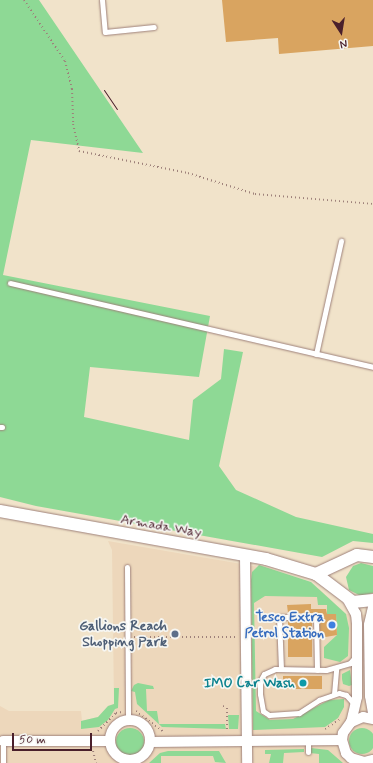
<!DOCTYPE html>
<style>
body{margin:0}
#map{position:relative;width:373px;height:763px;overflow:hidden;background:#f1e3ca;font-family:Mynerve,sans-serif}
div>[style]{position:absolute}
.built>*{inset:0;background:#edd7bb}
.green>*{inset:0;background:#8ed995}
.round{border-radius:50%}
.building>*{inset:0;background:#d9a460;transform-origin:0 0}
.path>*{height:2px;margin-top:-1px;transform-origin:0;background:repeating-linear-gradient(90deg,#9e817a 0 1px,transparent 0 4px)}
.roads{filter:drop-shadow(0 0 1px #9e817a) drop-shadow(0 0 1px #9e817a)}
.service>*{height:5px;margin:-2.5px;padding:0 2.5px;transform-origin:2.5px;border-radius:2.5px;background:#fff}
.minor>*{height:10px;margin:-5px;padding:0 5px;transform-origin:5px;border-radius:5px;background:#fff}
.minor>.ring{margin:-5px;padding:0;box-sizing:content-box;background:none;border:10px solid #fff;border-radius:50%}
.tertiary>*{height:12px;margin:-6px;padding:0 6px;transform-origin:6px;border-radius:6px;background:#fff}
.tram>*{height:1px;margin:-0.5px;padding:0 0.5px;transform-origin:0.5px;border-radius:0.5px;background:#4a1f2b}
.dots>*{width:11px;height:11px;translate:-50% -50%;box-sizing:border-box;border:2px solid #f6f6f2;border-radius:50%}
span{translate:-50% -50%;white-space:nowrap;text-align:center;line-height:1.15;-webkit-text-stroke:3.5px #f6f6f2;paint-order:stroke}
.street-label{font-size:14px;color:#4a1f2b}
.shop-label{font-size:14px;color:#366cbe;font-weight:700}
.right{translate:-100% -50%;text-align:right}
.service-label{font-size:14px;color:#4e5e75;font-weight:700}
.culture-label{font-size:14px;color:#0d838f;font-weight:700}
.north{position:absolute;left:321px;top:12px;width:40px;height:40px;-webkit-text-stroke:3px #f6f6f2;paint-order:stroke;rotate:168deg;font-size:11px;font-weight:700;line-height:16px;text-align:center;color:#4a1f2b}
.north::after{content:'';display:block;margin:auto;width:14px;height:18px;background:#4a1f2b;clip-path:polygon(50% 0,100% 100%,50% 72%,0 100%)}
.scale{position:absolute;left:12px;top:733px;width:80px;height:18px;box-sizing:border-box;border:2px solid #4a1f2b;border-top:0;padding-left:5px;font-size:12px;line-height:14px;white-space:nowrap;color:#4a1f2b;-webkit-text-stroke:3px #f6f6f2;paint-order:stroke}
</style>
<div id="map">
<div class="built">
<div style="clip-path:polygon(108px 541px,259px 567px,319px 589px,346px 614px,373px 615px,373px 763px,0 763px,0 706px,9px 711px,81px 711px,82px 721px,98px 717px,108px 706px,114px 704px,112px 550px)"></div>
</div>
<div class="green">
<div style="clip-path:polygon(0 0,39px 0,143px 153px,31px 140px,3px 275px,210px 316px,199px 377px,90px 367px,84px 417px,189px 440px,193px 400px,221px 379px,224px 349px,243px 352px,219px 466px,236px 490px,296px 517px,373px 534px,373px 543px,353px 541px,322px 557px,36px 506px,0 497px)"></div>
<div style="clip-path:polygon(361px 563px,373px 566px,373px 593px,361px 596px,349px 590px,346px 577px,353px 566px)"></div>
<div style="clip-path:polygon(259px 565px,311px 582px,346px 614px,349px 628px,348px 656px,340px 662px,324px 658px,324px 647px,337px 635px,336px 614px,327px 614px,327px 605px,318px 605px,317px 597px,265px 596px,254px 603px,256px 711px,270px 720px,293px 719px,329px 700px,344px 699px,344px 707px,338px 718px,325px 727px,253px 730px,251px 580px,252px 572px)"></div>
<div style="clip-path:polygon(350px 670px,352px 685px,349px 686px,343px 684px,342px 679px,342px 674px)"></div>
<div style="clip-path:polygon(138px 683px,153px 686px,154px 689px,146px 689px,147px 711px,157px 711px,159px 724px,225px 724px,226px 729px,162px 727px,137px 704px,135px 692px,131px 691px,134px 685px)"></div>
<div style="clip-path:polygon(114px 688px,119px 688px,118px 708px,115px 709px,108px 720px,99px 727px,81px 729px,81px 721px,98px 717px,108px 706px,114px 704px)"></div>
<div style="clip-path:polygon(228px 715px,239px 715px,238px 729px,229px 729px)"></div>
<div class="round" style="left:349px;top:728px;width:26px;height:26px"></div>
<div class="round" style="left:116px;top:728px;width:28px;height:28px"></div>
<div style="clip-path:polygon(311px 748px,328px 750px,343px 763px,319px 763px,319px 754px,310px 753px)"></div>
<div style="clip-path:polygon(304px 749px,304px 752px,284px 753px,283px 763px,269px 763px,271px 754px,265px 754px,265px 750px)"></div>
<div style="clip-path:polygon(168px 751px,219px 751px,226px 763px,215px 762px,213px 756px,161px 756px,161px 763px,149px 763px,160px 753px)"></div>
</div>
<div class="building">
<div style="clip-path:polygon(222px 0,373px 0,373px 46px,279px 54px,278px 38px,226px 42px)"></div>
<div style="clip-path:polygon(311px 604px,311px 609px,326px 609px,327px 614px,336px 614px,337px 635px,320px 638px,318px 613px,288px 613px,287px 605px)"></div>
<div style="left:288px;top:621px;width:24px;height:36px"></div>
<div style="left:322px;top:676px;width:13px;height:39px;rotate:90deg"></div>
</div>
<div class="path">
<div style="left:24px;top:0;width:73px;rotate:56.1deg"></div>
<div style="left:65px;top:61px;width:29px;rotate:76deg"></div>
<div style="left:72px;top:89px;width:35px;rotate:88deg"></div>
<div style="left:73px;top:124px;width:28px;rotate:77deg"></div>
<div style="left:79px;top:151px;width:111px;rotate:11.4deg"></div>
<div style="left:188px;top:173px;width:70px;rotate:17.4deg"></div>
<div style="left:255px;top:194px;width:118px;rotate:4.8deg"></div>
<div style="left:134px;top:637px;width:101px"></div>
<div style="left:223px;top:706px;width:4px;rotate:27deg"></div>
<div style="left:227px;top:708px;width:24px;rotate:90deg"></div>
<div style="left:136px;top:711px;width:34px;rotate:37deg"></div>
<div style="left:325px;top:729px;width:17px;rotate:-33deg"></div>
<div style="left:98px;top:731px;width:25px;rotate:-45deg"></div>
<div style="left:116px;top:713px;width:6px;rotate:-9deg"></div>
<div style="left:93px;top:751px;width:12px;rotate:76deg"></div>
</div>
<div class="roads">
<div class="service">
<div style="left:102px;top:0;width:32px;rotate:85deg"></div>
<div style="left:105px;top:32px;width:49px;rotate:-5.8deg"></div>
<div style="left:10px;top:283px;width:373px;rotate:13deg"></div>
<div style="left:316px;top:354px;width:116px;rotate:-77.5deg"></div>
<div style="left:0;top:427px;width:2px"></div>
<div style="left:127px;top:567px;width:153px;rotate:89.6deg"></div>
<div style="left:281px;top:669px;width:52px;rotate:-92.2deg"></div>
<div style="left:279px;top:617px;width:37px"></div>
<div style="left:316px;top:617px;width:53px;rotate:88.9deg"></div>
<div style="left:334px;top:694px;width:25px;rotate:-85deg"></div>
<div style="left:356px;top:706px;width:15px;rotate:-132deg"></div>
<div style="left:346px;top:695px;width:7px;rotate:-164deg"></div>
<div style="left:339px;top:693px;width:21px;rotate:161deg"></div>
<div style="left:319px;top:700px;width:24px;rotate:147deg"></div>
<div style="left:299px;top:713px;width:30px;rotate:176deg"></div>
<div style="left:269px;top:715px;width:7px;rotate:-146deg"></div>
<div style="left:263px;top:711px;width:17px;rotate:-100deg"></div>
<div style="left:260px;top:694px;width:13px;rotate:-90deg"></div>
<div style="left:260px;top:681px;width:8px;rotate:-60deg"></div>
<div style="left:264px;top:674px;width:12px;rotate:-24deg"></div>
<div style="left:275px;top:669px;width:51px;rotate:1.1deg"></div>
<div style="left:326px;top:670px;width:25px;rotate:-16deg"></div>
<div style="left:350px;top:663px;width:9px;rotate:-49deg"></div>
<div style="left:3px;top:741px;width:22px;rotate:90deg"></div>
<div style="left:308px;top:752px;width:12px;rotate:-90deg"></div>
<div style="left:129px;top:761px;width:2px;rotate:90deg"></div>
</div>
<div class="minor">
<div style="left:245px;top:556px;width:207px;rotate:89.4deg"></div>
<div style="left:347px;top:598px;width:18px;rotate:61deg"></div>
<div style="left:356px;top:614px;width:10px;rotate:84deg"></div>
<div style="left:357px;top:624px;width:73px;rotate:90deg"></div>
<div style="left:357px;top:697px;width:26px;rotate:103deg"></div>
<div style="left:373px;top:607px;width:18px;rotate:103deg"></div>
<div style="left:369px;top:625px;width:71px;rotate:89.2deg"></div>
<div style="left:370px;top:696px;width:17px;rotate:80deg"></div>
<div style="left:373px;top:719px;width:10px;rotate:-169deg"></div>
<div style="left:363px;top:717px;width:13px;rotate:157deg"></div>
<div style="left:351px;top:722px;width:14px;rotate:126deg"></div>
<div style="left:343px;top:733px;width:7px;rotate:98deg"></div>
<div style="left:342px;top:740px;width:14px;rotate:73deg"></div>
<div style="left:346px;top:753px;width:7px;rotate:45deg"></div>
<div style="left:351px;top:758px;width:14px;rotate:17deg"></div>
<div style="left:364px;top:762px;width:9px;rotate:-13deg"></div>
<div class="ring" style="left:110px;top:720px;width:30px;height:30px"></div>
<div style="left:3px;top:741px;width:107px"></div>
<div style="left:150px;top:742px;width:192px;rotate:-0.6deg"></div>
</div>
<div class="tertiary">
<div style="left:0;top:511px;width:270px;rotate:10.2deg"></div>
<div style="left:266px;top:559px;width:52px;rotate:16.7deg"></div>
<div style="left:316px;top:574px;width:46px;rotate:37.1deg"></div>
<div style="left:353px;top:602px;width:20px;rotate:-6deg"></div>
<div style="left:316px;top:574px;width:45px;rotate:-24.9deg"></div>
<div style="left:357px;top:555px;width:16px;rotate:7deg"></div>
</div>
</div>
<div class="tram">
<div style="left:104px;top:90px;width:23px;rotate:56deg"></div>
</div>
<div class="dots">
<div style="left:332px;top:625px;background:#3f7fe0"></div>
<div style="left:175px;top:634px;background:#5c6f8a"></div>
<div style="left:303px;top:683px;background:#0f9aa8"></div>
</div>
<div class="street-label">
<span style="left:161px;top:526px;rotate:10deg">Armada Way</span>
</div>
<div class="shop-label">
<span class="right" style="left:324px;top:625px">Tesco Extra<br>Petrol Station</span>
</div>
<div class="service-label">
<span class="right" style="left:167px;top:634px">Gallions Reach<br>Shopping Park</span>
</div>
<div class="culture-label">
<span class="right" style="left:295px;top:683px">IMO Car Wash</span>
</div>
<div class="north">N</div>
<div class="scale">50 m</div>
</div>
